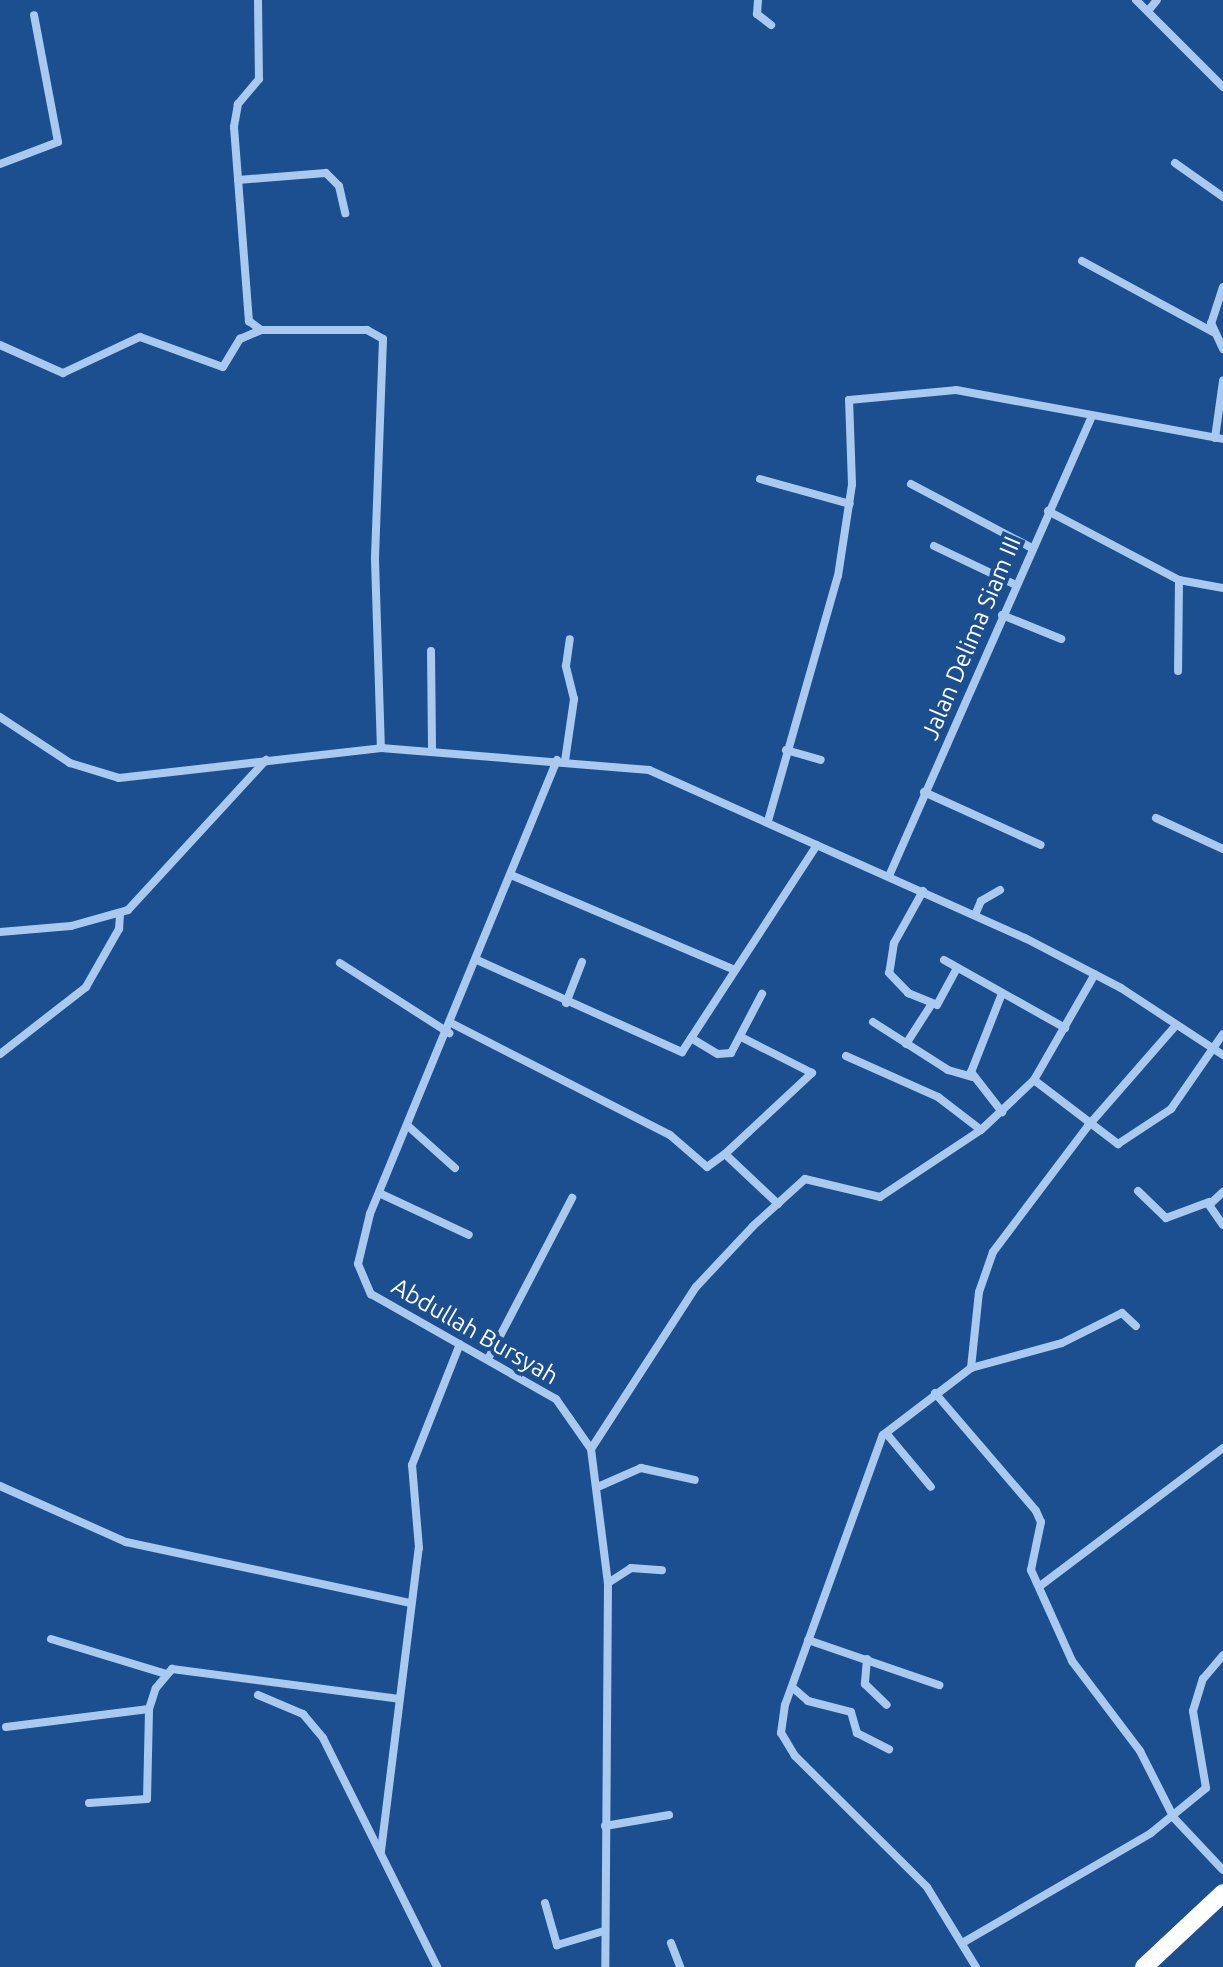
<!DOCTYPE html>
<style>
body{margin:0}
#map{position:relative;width:1223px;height:1967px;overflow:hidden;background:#1b4f8f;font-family:Ubuntu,sans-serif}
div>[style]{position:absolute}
.street>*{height:8px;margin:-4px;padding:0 4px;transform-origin:4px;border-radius:4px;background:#a9c9ee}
.highway>*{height:18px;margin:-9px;padding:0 9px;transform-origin:9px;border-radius:9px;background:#fff}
span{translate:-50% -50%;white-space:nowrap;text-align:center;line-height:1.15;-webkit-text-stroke:8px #1b4f8f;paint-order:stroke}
.street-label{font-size:24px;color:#fff}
</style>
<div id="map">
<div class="street">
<div style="left:258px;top:0;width:79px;rotate:89.3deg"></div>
<div style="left:259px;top:79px;width:33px;rotate:130deg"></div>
<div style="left:238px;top:104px;width:23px;rotate:100deg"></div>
<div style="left:234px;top:127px;width:195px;rotate:85.6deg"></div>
<div style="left:249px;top:321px;width:15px;rotate:37deg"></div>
<div style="left:261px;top:330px;width:106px"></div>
<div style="left:367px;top:330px;width:18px;rotate:29deg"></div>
<div style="left:383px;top:339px;width:221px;rotate:92.1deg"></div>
<div style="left:375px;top:560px;width:188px;rotate:88.2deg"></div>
<div style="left:758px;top:0;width:14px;rotate:94deg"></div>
<div style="left:757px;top:14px;width:18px;rotate:38deg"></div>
<div style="left:1136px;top:0;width:123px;rotate:45deg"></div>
<div style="left:1148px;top:11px;width:14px;rotate:-51deg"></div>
<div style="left:1175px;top:163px;width:59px;rotate:35.3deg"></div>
<div style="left:0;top:164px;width:62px;rotate:-20.8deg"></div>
<div style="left:58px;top:142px;width:129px;rotate:-100.7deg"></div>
<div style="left:238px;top:180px;width:88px;rotate:-4.5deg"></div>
<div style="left:326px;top:173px;width:18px;rotate:45deg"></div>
<div style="left:339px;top:186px;width:28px;rotate:77deg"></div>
<div style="left:1082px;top:261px;width:149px;rotate:28.5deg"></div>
<div style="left:1223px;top:287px;width:38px;rotate:108deg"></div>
<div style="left:1211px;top:323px;width:29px;rotate:65deg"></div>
<div style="left:0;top:345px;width:69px;rotate:24deg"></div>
<div style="left:63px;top:373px;width:85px;rotate:-25.1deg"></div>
<div style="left:140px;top:337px;width:88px;rotate:19.9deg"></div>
<div style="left:223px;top:367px;width:33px;rotate:-59deg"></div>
<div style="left:240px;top:339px;width:23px;rotate:-23deg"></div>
<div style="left:1215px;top:438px;width:58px;rotate:-82deg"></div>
<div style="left:760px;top:479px;width:93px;rotate:15.5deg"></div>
<div style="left:911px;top:484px;width:137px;rotate:27.9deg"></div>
<div style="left:1048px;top:511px;width:148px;rotate:27.8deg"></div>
<div style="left:1179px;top:580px;width:91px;rotate:90.6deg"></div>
<div style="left:934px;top:546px;width:91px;rotate:25.4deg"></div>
<div style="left:1179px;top:580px;width:45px;rotate:10.3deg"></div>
<div style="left:1002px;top:615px;width:64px;rotate:22.1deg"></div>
<div style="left:431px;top:651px;width:99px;rotate:89.4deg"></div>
<div style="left:0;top:717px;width:84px;rotate:33.3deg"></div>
<div style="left:70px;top:763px;width:51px;rotate:17deg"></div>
<div style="left:119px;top:778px;width:264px;rotate:-6.5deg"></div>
<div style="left:381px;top:748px;width:269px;rotate:4.7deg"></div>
<div style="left:649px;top:770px;width:412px;rotate:24.1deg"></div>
<div style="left:1025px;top:938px;width:108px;rotate:27.5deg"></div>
<div style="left:1121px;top:988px;width:122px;rotate:33.3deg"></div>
<div style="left:786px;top:750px;width:36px;rotate:16deg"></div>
<div style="left:557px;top:760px;width:491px;rotate:112.4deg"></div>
<div style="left:370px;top:1214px;width:51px;rotate:103.5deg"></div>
<div style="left:358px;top:1264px;width:33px;rotate:67deg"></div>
<div style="left:371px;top:1294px;width:213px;rotate:29.6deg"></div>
<div style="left:556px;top:1399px;width:61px;rotate:55deg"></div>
<div style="left:591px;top:1449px;width:135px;rotate:82.8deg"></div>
<div style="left:608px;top:1583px;width:384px;rotate:90.4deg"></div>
<div style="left:565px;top:761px;width:63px;rotate:-81.7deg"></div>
<div style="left:574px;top:699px;width:34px;rotate:-104deg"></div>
<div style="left:566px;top:666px;width:27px;rotate:-82deg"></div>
<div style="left:924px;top:792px;width:128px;rotate:24.4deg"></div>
<div style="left:1156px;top:818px;width:74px;rotate:24.8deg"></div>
<div style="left:768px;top:821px;width:255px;rotate:-74.1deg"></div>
<div style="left:838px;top:576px;width:93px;rotate:-81.3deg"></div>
<div style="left:852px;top:484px;width:84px;rotate:-92deg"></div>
<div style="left:849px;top:400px;width:107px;rotate:-5.3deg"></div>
<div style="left:956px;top:390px;width:271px;rotate:10.4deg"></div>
<div style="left:511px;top:875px;width:240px;rotate:23deg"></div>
<div style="left:889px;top:876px;width:503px;rotate:-66.19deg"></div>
<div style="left:923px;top:891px;width:60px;rotate:119.1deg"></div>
<div style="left:894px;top:943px;width:30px;rotate:99deg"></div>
<div style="left:889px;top:973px;width:28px;rotate:46deg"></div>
<div style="left:908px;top:993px;width:31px;rotate:22deg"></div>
<div style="left:937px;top:1005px;width:42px;rotate:-61.6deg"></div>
<div style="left:975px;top:915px;width:15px;rotate:-67deg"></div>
<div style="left:981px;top:901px;width:22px;rotate:-30deg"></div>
<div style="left:0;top:932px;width:71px;rotate:-4.8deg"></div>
<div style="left:71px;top:926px;width:59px;rotate:-15.7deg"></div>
<div style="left:128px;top:910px;width:204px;rotate:-47.4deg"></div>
<div style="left:477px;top:960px;width:225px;rotate:24.2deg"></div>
<div style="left:682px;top:1052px;width:247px;rotate:-56.9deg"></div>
<div style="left:944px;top:960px;width:139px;rotate:29.3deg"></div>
<div style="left:340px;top:963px;width:130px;rotate:32.7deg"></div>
<div style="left:1001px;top:996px;width:82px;rotate:111.5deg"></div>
<div style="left:971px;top:1072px;width:51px;rotate:52.2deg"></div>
<div style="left:566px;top:1003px;width:44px;rotate:-68.7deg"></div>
<div style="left:873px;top:1022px;width:89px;rotate:32.6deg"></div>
<div style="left:948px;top:1070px;width:25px;rotate:16deg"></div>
<div style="left:453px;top:1024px;width:244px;rotate:27.1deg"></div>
<div style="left:670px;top:1135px;width:49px;rotate:40.9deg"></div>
<div style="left:707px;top:1167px;width:22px;rotate:-36deg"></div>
<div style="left:725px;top:1154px;width:73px;rotate:43.3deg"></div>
<div style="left:691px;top:1038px;width:31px;rotate:31deg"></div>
<div style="left:718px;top:1054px;width:13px;rotate:-4deg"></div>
<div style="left:731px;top:1053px;width:67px;rotate:-62.3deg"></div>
<div style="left:906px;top:1044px;width:46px;rotate:-57.3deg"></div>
<div style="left:0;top:1054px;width:109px;rotate:-37.9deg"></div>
<div style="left:86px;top:987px;width:67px;rotate:-60.4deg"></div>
<div style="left:119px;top:929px;width:15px;rotate:-86deg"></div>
<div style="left:846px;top:1056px;width:101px;rotate:24deg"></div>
<div style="left:938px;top:1097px;width:54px;rotate:37.5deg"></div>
<div style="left:1034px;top:1080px;width:106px;rotate:37.3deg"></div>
<div style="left:1118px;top:1144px;width:64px;rotate:-33.4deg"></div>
<div style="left:1171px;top:1109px;width:91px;rotate:-55.3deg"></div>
<div style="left:408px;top:1126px;width:63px;rotate:41.8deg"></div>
<div style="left:725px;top:1154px;width:119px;rotate:-43deg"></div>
<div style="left:812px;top:1073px;width:80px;rotate:-153.1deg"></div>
<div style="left:1138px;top:1191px;width:39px;rotate:44deg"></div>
<div style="left:1166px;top:1218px;width:46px;rotate:-20.4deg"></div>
<div style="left:1223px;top:1192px;width:19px;rotate:137deg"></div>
<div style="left:1209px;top:1205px;width:24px;rotate:55deg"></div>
<div style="left:379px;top:1193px;width:99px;rotate:25deg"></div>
<div style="left:488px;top:1359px;width:182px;rotate:-62.4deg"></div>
<div style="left:971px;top:1368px;width:76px;rotate:-84deg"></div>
<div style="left:979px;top:1292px;width:42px;rotate:-70.7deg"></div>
<div style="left:993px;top:1252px;width:158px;rotate:-53deg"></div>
<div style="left:1088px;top:1126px;width:134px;rotate:-48.9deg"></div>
<div style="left:935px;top:1393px;width:155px;rotate:49.4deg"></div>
<div style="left:1036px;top:1511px;width:12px;rotate:66deg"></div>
<div style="left:1041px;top:1522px;width:49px;rotate:101.8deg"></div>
<div style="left:1031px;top:1570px;width:100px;rotate:65.7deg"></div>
<div style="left:1072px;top:1661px;width:113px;rotate:52.9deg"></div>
<div style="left:1140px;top:1751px;width:75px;rotate:63.1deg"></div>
<div style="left:1174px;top:1818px;width:71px;rotate:46.7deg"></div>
<div style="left:886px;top:1433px;width:70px;rotate:50.2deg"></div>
<div style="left:591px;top:1449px;width:193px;rotate:-57.1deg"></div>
<div style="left:696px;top:1287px;width:83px;rotate:-46.9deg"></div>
<div style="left:753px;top:1226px;width:70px;rotate:-42.1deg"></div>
<div style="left:805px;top:1179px;width:77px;rotate:13.5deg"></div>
<div style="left:880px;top:1197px;width:121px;rotate:-33.6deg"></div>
<div style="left:981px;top:1130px;width:73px;rotate:-43.3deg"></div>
<div style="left:1034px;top:1080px;width:122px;rotate:-60.1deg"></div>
<div style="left:0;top:1486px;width:138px;rotate:24deg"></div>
<div style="left:126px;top:1542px;width:290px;rotate:12.1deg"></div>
<div style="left:600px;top:1486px;width:45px;rotate:-23.7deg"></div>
<div style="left:641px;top:1468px;width:55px;rotate:12.5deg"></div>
<div style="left:608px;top:1583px;width:27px;rotate:-33deg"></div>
<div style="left:631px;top:1568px;width:31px;rotate:4deg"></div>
<div style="left:1040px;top:1586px;width:229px;rotate:-37deg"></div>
<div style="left:51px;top:1639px;width:120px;rotate:16.9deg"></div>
<div style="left:808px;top:1640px;width:139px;rotate:19deg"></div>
<div style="left:867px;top:1659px;width:25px;rotate:95deg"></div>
<div style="left:865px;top:1684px;width:30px;rotate:44deg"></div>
<div style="left:792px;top:1687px;width:21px;rotate:41deg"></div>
<div style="left:808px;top:1701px;width:44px;rotate:14.3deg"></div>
<div style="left:851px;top:1712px;width:22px;rotate:74deg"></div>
<div style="left:857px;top:1733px;width:36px;rotate:27deg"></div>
<div style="left:258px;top:1695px;width:49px;rotate:22.9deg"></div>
<div style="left:303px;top:1714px;width:31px;rotate:50deg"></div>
<div style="left:323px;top:1738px;width:256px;rotate:63.5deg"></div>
<div style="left:6px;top:1727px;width:144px;rotate:-7.2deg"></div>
<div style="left:149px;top:1709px;width:22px;rotate:-72deg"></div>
<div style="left:156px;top:1688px;width:25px;rotate:-50deg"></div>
<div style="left:172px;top:1669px;width:229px;rotate:7.5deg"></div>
<div style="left:89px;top:1803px;width:58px;rotate:-3.9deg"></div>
<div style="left:147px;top:1799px;width:90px;rotate:-88.7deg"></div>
<div style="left:605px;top:1826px;width:65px;rotate:-9.8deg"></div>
<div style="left:381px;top:1851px;width:305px;rotate:-82.9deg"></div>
<div style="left:419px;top:1548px;width:83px;rotate:-94.8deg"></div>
<div style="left:412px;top:1465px;width:130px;rotate:-68.4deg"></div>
<div style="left:545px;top:1903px;width:44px;rotate:74.1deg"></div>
<div style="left:557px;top:1945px;width:49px;rotate:-16.6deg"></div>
<div style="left:964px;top:1942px;width:216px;rotate:-30.2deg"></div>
<div style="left:1151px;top:1833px;width:71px;rotate:-39.3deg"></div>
<div style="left:1206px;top:1788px;width:78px;rotate:-99.6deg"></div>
<div style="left:1193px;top:1711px;width:34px;rotate:-73deg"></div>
<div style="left:1203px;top:1679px;width:31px;rotate:-50deg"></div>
<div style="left:671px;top:1943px;width:26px;rotate:69deg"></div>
<div style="left:976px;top:1967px;width:94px;rotate:-121.5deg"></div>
<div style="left:927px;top:1887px;width:186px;rotate:-135.2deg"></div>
<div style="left:795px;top:1756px;width:27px;rotate:-121deg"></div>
<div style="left:781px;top:1733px;width:28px;rotate:-82deg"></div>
<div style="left:785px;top:1705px;width:287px;rotate:-70.1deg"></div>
<div style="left:883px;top:1435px;width:111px;rotate:-37.3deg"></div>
<div style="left:971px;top:1368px;width:94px;rotate:-15.4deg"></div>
<div style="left:1062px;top:1343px;width:67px;rotate:-26.6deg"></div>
<div style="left:1122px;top:1313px;width:19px;rotate:43deg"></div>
</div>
<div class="highway">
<div style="left:1144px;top:1967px;width:108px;rotate:-43.1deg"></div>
</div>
<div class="street-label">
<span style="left:971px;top:638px;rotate:-67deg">Jalan Delima Siam III</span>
<span style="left:475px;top:1331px;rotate:30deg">Abdullah Bursyah</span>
</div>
</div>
